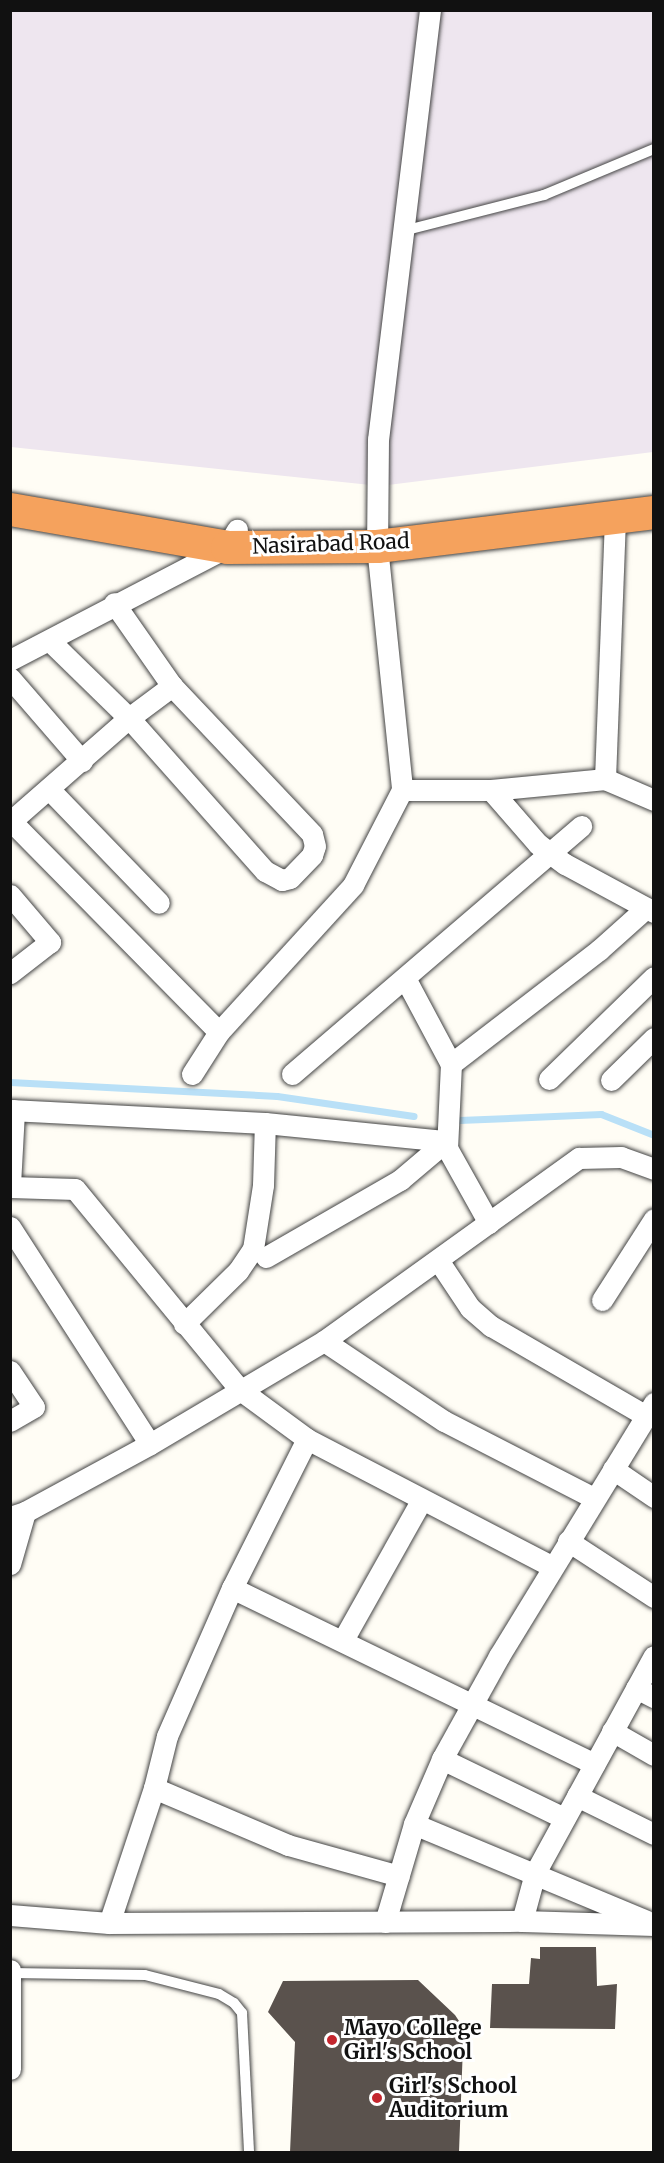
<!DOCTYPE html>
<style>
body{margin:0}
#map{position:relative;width:664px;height:2163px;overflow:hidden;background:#fffdf5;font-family:Merriweather,serif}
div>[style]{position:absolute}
.industrial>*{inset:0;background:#eee6ef}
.stream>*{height:7px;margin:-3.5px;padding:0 3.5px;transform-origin:3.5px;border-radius:3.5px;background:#b9e0f7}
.building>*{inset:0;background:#5a524d}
.roads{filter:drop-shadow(0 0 2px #444) drop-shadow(0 0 2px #444)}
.lane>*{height:10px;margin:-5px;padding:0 5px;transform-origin:5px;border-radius:5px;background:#fff}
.street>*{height:21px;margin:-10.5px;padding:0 10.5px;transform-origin:10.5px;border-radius:10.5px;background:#fff}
.highway>*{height:33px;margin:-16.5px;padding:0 16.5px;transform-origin:16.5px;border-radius:16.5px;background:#f5a25d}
.dots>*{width:16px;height:16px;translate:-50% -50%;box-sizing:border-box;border:3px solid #fff;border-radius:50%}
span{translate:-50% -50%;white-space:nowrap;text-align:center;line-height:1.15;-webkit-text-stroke:6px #fff;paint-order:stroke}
.street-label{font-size:21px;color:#111}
.poi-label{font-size:21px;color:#111;font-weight:700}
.left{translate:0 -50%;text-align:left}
.frame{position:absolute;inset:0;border:12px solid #111;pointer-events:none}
</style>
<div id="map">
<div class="industrial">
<div style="clip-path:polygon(11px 11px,653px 11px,653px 452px,380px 486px,11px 447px)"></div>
</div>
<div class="stream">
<div style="left:10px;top:1082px;width:267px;rotate:3deg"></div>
<div style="left:277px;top:1096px;width:138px;rotate:8.3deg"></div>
<div style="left:459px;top:1120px;width:142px;rotate:-2.4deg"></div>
<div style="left:601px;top:1114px;width:57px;rotate:21.6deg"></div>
</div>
<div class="building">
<div style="clip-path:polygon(540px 1947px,596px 1947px,597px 1986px,617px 1984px,615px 2029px,490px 2028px,492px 1984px,529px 1984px,531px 1958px,540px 1959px)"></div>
<div style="clip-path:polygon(418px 1980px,455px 2015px,469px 2036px,463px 2046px,459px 2152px,290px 2152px,295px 2042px,268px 2012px,283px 1981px)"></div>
</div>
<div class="roads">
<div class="lane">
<div style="left:403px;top:231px;width:146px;rotate:-14.3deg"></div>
<div style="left:544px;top:195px;width:119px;rotate:-22.7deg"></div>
<div style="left:11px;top:1973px;width:134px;rotate:0.9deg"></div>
<div style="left:145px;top:1975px;width:76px;rotate:14.4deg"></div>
<div style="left:219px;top:1994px;width:17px;rotate:31deg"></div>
<div style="left:234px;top:2003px;width:13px;rotate:51deg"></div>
<div style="left:242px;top:2013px;width:139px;rotate:87.1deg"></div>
</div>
<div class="street">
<div style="left:430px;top:10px;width:432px;rotate:96.9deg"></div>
<div style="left:378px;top:439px;width:107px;rotate:90.5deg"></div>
<div style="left:377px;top:546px;width:245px;rotate:84.1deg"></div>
<div style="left:402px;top:790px;width:89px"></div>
<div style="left:491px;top:790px;width:115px;rotate:-5.5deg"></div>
<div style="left:605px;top:779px;width:53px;rotate:23.2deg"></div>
<div style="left:50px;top:641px;width:110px;rotate:44.3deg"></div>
<div style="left:129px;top:718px;width:205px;rotate:48.4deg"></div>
<div style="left:265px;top:871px;width:19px;rotate:28deg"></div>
<div style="left:282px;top:880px;width:8px;rotate:-14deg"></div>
<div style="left:290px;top:878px;width:32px;rotate:-46deg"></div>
<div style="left:312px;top:855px;width:9px;rotate:-72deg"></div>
<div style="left:315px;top:846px;width:12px;rotate:-104deg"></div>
<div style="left:312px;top:834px;width:204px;rotate:-133.4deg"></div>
<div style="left:172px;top:686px;width:101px;rotate:-124.9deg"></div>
<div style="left:10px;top:660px;width:245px;rotate:-27.5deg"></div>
<div style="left:227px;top:547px;width:20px;rotate:-60deg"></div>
<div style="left:10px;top:678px;width:110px;rotate:49.1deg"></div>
<div style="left:605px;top:779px;width:262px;rotate:-87.8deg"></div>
<div style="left:49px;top:789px;width:158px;rotate:46deg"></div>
<div style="left:491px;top:790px;width:72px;rotate:49deg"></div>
<div style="left:538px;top:844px;width:34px;rotate:37deg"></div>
<div style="left:565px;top:864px;width:101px;rotate:28.3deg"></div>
<div style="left:11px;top:821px;width:296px;rotate:45.4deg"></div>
<div style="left:10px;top:822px;width:158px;rotate:-41.2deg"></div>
<div style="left:129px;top:718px;width:54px;rotate:-36.7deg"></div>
<div style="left:10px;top:895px;width:62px;rotate:49.6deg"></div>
<div style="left:50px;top:942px;width:51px;rotate:142.2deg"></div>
<div style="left:405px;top:978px;width:98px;rotate:61.9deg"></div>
<div style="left:451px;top:1064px;width:84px;rotate:92.7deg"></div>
<div style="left:447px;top:1148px;width:86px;rotate:60.8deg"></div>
<div style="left:451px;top:1064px;width:187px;rotate:-37.6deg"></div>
<div style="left:599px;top:950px;width:63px;rotate:-41.8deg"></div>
<div style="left:192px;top:1074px;width:50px;rotate:-57.3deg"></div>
<div style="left:219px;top:1032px;width:199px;rotate:-47.6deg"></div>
<div style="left:353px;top:885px;width:107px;rotate:-62.7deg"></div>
<div style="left:292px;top:1074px;width:381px;rotate:-40.6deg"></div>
<div style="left:549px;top:1079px;width:146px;rotate:-44.2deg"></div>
<div style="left:611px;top:1080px;width:60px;rotate:-44.3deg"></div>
<div style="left:10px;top:1110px;width:255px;rotate:2.9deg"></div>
<div style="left:265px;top:1123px;width:182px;rotate:5.7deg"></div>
<div style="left:10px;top:1185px;width:75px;rotate:-86.9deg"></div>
<div style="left:10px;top:1187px;width:65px;rotate:1.8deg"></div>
<div style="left:75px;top:1189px;width:259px;rotate:50.6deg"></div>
<div style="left:239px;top:1389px;width:84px;rotate:36.3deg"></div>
<div style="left:307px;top:1439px;width:167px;rotate:116.7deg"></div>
<div style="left:232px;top:1588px;width:162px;rotate:113.7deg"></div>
<div style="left:167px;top:1736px;width:54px;rotate:104deg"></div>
<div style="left:154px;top:1788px;width:142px;rotate:108.4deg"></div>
<div style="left:10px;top:1227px;width:258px;rotate:57.2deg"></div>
<div style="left:266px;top:1257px;width:155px;rotate:-29.9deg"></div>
<div style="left:400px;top:1180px;width:60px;rotate:-40.3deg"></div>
<div style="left:438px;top:1260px;width:58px;rotate:56.3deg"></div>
<div style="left:470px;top:1308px;width:28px;rotate:41deg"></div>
<div style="left:491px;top:1326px;width:179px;rotate:30.1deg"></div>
<div style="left:602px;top:1300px;width:96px;rotate:-57.3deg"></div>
<div style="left:184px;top:1324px;width:76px;rotate:-44.5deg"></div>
<div style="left:238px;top:1271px;width:27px;rotate:-56deg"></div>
<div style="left:253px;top:1249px;width:65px;rotate:-81.1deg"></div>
<div style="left:263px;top:1185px;width:62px;rotate:-88.2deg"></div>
<div style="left:324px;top:1341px;width:144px;rotate:33.7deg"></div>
<div style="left:444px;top:1421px;width:169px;rotate:27.2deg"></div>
<div style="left:10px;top:1371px;width:43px;rotate:56.3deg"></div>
<div style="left:34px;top:1407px;width:28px;rotate:150deg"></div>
<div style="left:307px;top:1439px;width:277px;rotate:27.5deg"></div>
<div style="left:613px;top:1469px;width:50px;rotate:34.3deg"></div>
<div style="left:10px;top:1517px;width:16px;rotate:-18deg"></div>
<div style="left:25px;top:1512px;width:142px;rotate:-28.5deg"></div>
<div style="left:150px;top:1444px;width:202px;rotate:-30.6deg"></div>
<div style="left:324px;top:1341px;width:314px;rotate:-35.7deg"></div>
<div style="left:579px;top:1158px;width:42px;rotate:-1.4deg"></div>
<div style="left:621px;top:1157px;width:35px;rotate:20deg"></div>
<div style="left:568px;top:1541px;width:103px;rotate:33.1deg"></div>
<div style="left:10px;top:1564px;width:54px;rotate:-73.9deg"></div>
<div style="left:232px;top:1588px;width:403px;rotate:25.9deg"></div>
<div style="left:343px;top:1640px;width:159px;rotate:-60.7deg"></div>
<div style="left:636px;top:1688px;width:20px;rotate:27deg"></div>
<div style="left:612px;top:1731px;width:48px;rotate:29.7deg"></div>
<div style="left:442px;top:1759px;width:136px;rotate:25.8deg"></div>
<div style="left:154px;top:1788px;width:146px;rotate:23deg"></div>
<div style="left:288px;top:1845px;width:115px;rotate:15.6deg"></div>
<div style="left:577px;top:1796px;width:86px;rotate:26.3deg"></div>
<div style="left:414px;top:1824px;width:252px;rotate:22.6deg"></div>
<div style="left:10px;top:1915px;width:99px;rotate:4.6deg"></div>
<div style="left:109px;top:1923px;width:413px;rotate:-0.3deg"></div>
<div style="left:522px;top:1921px;width:132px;rotate:1.7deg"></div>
<div style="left:522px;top:1921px;width:50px;rotate:-74.8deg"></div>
<div style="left:535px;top:1873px;width:247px;rotate:-61.3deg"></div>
<div style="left:385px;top:1922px;width:102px;rotate:-73.5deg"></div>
<div style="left:414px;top:1824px;width:71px;rotate:-66.7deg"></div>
<div style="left:442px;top:1759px;width:118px;rotate:-61deg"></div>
<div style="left:499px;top:1656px;width:297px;rotate:-58.5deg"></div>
<div style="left:10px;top:1970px;width:99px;rotate:90deg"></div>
</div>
<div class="highway">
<div style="left:10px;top:509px;width:220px;rotate:9.9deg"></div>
<div style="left:227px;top:547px;width:150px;rotate:-0.4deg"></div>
<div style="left:377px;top:546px;width:279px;rotate:-7deg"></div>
</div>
</div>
<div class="dots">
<div style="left:332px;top:2040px;background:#c4262e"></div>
<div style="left:377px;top:2098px;background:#c4262e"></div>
</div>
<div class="street-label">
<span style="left:331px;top:544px;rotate:-2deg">Nasirabad Road</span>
</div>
<div class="poi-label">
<span class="left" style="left:344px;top:2040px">Mayo College<br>Girl's School</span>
<span class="left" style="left:389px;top:2098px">Girl's School<br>Auditorium</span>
</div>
<div class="frame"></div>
</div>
